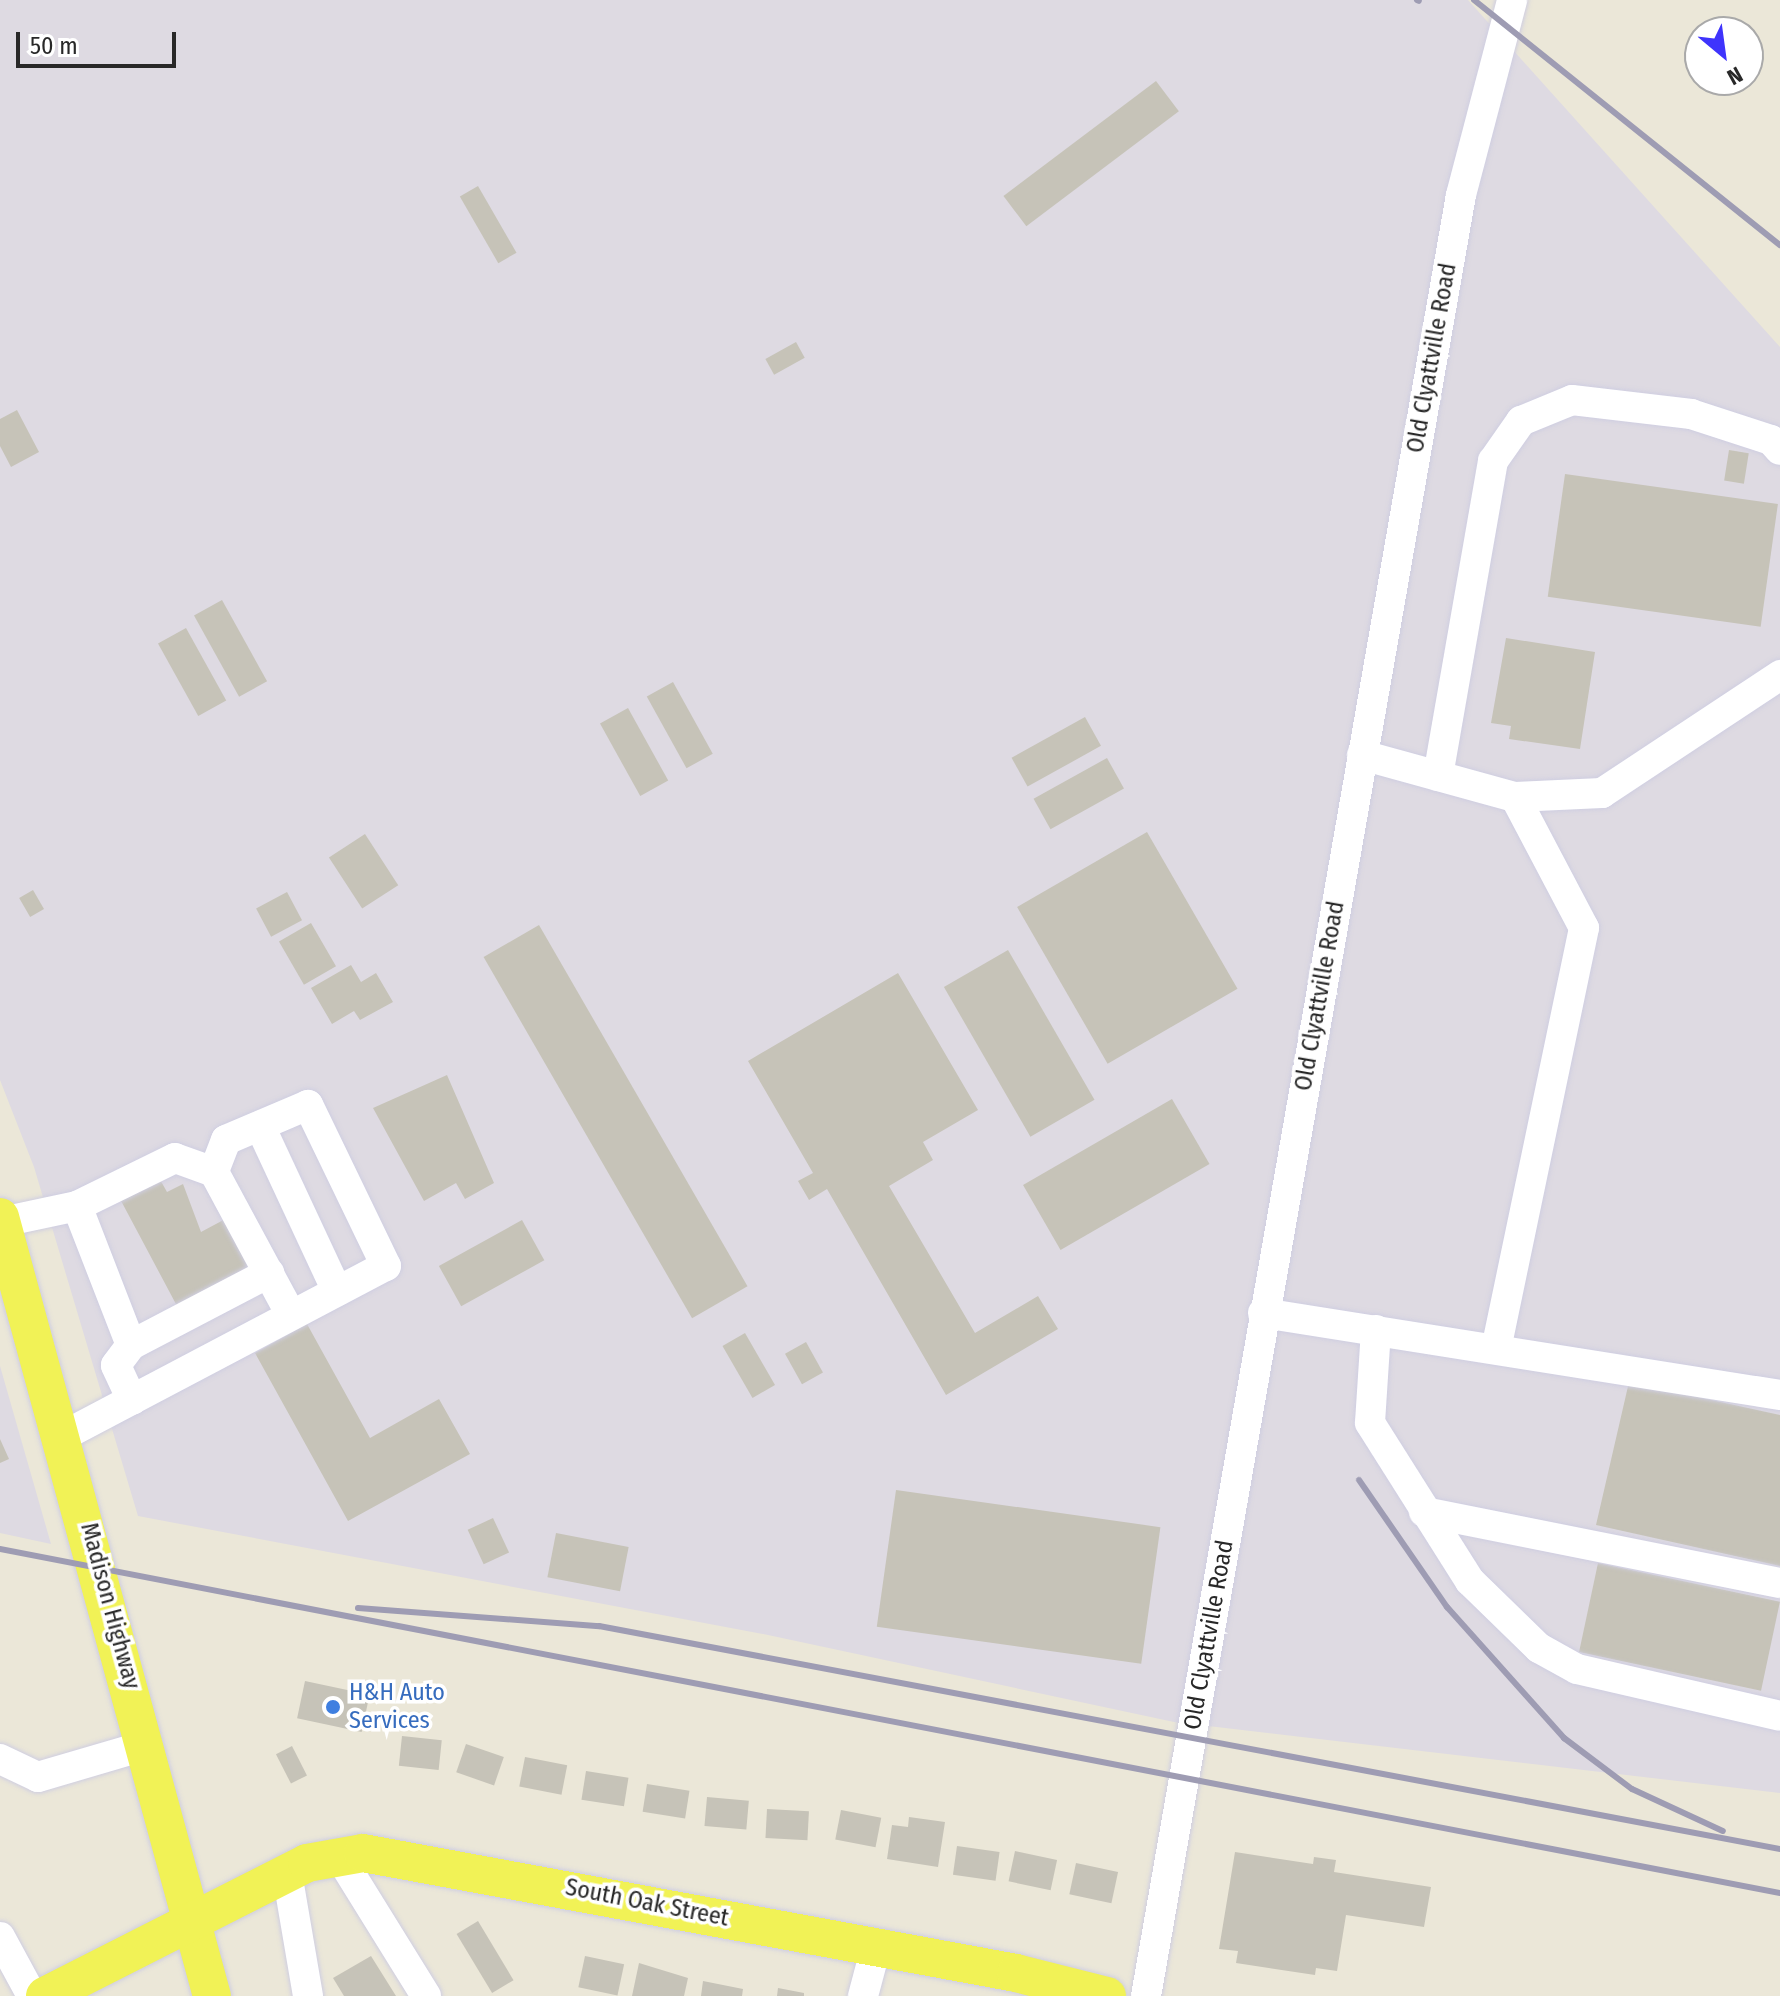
<!DOCTYPE html>
<style>
body{margin:0}
#map{position:relative;width:1780px;height:1996px;overflow:hidden;background:#ebe7d8;font-family:"Fira Sans Condensed",sans-serif}
div>[style]{position:absolute}
.industrial>*{inset:0;background:#dedae2}
.building>*{inset:0;background:#c6c3b8;transform-origin:0 0}
.roads{filter:drop-shadow(0 0 2px #cfcee1) drop-shadow(0 0 2px #cfcee1)}
.minor>*{height:30px;margin:-15px;padding:0 15px;transform-origin:15px;border-radius:15px;background:#fff}
.major>*{height:38px;margin:-19px;padding:0 19px;transform-origin:19px;border-radius:19px;background:#f1f256}
.rail>*{height:6px;margin:-3px;padding:0 3px;transform-origin:3px;border-radius:3px;background:#9e9cb3}
.dots>*{width:22px;height:22px;translate:-50% -50%;box-sizing:border-box;border:4px solid #fff;border-radius:50%}
span{translate:-50% -50%;white-space:nowrap;text-align:center;line-height:1.15;-webkit-text-stroke:7px #fff;paint-order:stroke}
.street-label{font-size:24px;color:#282828}
.shop-label{font-size:24px;color:#366cbe}
.left{translate:0 -50%;text-align:left}
.north{position:absolute;left:1684px;top:16px;width:80px;height:80px;box-sizing:border-box;background:#fff;border:2px solid #a9a9a9;border-radius:50%;rotate:151deg;font-size:22px;font-weight:700;line-height:32px;text-align:center;color:#282828}
.north::after{content:'';display:block;margin:auto;width:28px;height:36px;background:#3f34fc;clip-path:polygon(50% 0,100% 100%,50% 72%,0 100%)}
.scale{position:absolute;left:16px;top:32px;width:160px;height:36px;box-sizing:border-box;border:4px solid #282828;border-top:0;padding-left:10px;font-size:24px;line-height:28px;white-space:nowrap;color:#282828;-webkit-text-stroke:6px #fff;paint-order:stroke}
</style>
<div id="map">
<div class="industrial">
<div style="clip-path:polygon(0 0,1468px 0,1780px 347px,1780px 1793px,1174px 1722px,768px 1635px,138px 1516px,34px 1167px,0 1080px)"></div>
<div style="clip-path:polygon(0 1366px,51px 1544px,0 1533px)"></div>
</div>
<div class="building">
<div style="left:1156px;top:81px;width:38px;height:191px;rotate:53deg"></div>
<div style="left:478px;top:186px;width:77px;height:21px;rotate:60deg"></div>
<div style="left:796px;top:342px;width:18px;height:35px;rotate:61deg"></div>
<div style="clip-path:polygon(17px 410px,39px 452px,11px 467px,0 446px,0 419px)"></div>
<div style="left:1729px;top:450px;width:20px;height:31px;rotate:9deg"></div>
<div style="left:1565px;top:474px;width:215px;height:124px;rotate:8deg"></div>
<div style="left:222px;top:600px;width:93px;height:32px;rotate:61deg"></div>
<div style="left:186px;top:628px;width:83px;height:32px;rotate:61deg"></div>
<div style="clip-path:polygon(1506px 638px,1595px 652px,1580px 749px,1509px 739px,1511px 726px,1491px 723px)"></div>
<div style="left:673px;top:682px;width:82px;height:30px;rotate:61deg"></div>
<div style="left:628px;top:708px;width:83px;height:32px;rotate:61deg"></div>
<div style="left:1085px;top:717px;width:33px;height:84px;rotate:61deg"></div>
<div style="left:1107px;top:758px;width:35px;height:84px;rotate:61deg"></div>
<div style="left:1147px;top:832px;width:181px;height:150px;rotate:60deg"></div>
<div style="left:365px;top:834px;width:61px;height:43px;rotate:57deg"></div>
<div style="left:33px;top:890px;width:22px;height:16px;rotate:60deg"></div>
<div style="left:287px;top:892px;width:32px;height:35px;rotate:62deg"></div>
<div style="left:311px;top:923px;width:50px;height:37px;rotate:60deg"></div>
<div style="left:539px;top:925px;width:417px;height:64px;rotate:60deg"></div>
<div style="left:1008px;top:950px;width:173px;height:74px;rotate:60deg"></div>
<div style="clip-path:polygon(351px 965px,361px 982px,376px 973px,393px 1002px,360px 1020px,354px 1011px,332px 1024px,311px 988px)"></div>
<div style="clip-path:polygon(898px 973px,978px 1110px,923px 1142px,933px 1160px,889px 1186px,975px 1333px,1038px 1296px,1058px 1329px,946px 1395px,827px 1189px,809px 1200px,798px 1181px,813px 1173px,748px 1061px)"></div>
<div style="clip-path:polygon(447px 1075px,494px 1183px,465px 1199px,456px 1183px,424px 1201px,373px 1108px)"></div>
<div style="left:1172px;top:1099px;width:75px;height:172px;rotate:60deg"></div>
<div style="clip-path:polygon(158px 1176px,167px 1192px,183px 1184px,201px 1232px,229px 1217px,254px 1265px,177px 1306px,119px 1197px)"></div>
<div style="left:522px;top:1220px;width:46px;height:95px;rotate:61deg"></div>
<div style="clip-path:polygon(307px 1324px,370px 1438px,439px 1399px,470px 1454px,348px 1521px,255px 1353px)"></div>
<div style="left:745px;top:1333px;width:60px;height:26px;rotate:60deg"></div>
<div style="left:806px;top:1342px;width:35px;height:24px;rotate:61deg"></div>
<div style="clip-path:polygon(1629px 1382px,1780px 1415px,1780px 1566px,1596px 1525px)"></div>
<div style="clip-path:polygon(0 1439px,9px 1459px,0 1463px)"></div>
<div style="left:896px;top:1490px;width:267px;height:138px;rotate:8deg"></div>
<div style="left:493px;top:1518px;width:38px;height:28px;rotate:65deg"></div>
<div style="left:556px;top:1533px;width:74px;height:45px;rotate:11deg"></div>
<div style="left:1598px;top:1563px;width:186px;height:91px;rotate:12deg"></div>
<div style="left:305px;top:1681px;width:66px;height:38px;rotate:12deg"></div>
<div style="left:402px;top:1736px;width:40px;height:30px;rotate:6deg"></div>
<div style="left:466px;top:1744px;width:40px;height:30px;rotate:19deg"></div>
<div style="left:292px;top:1746px;width:33px;height:18px;rotate:63deg"></div>
<div style="left:525px;top:1757px;width:43px;height:30px;rotate:11deg"></div>
<div style="left:586px;top:1771px;width:43px;height:29px;rotate:9deg"></div>
<div style="left:647px;top:1784px;width:43px;height:28px;rotate:9deg"></div>
<div style="left:707px;top:1797px;width:42px;height:29px;rotate:5deg"></div>
<div style="left:767px;top:1809px;width:42px;height:29px;rotate:3deg"></div>
<div style="left:841px;top:1810px;width:41px;height:30px;rotate:11deg"></div>
<div style="clip-path:polygon(909px 1817px,945px 1822px,938px 1867px,887px 1859px,892px 1825px,908px 1827px)"></div>
<div style="left:957px;top:1846px;width:43px;height:29px;rotate:8deg"></div>
<div style="left:1015px;top:1851px;width:43px;height:31px;rotate:12deg"></div>
<div style="clip-path:polygon(1235px 1852px,1313px 1864px,1314px 1857px,1336px 1860px,1334px 1872px,1431px 1887px,1424px 1927px,1346px 1915px,1337px 1971px,1316px 1968px,1315px 1975px,1236px 1963px,1238px 1951px,1219px 1949px)"></div>
<div style="left:1076px;top:1863px;width:43px;height:32px;rotate:12deg"></div>
<div style="left:478px;top:1921px;width:69px;height:25px;rotate:59deg"></div>
<div style="clip-path:polygon(371px 1956px,396px 1996px,344px 1996px,333px 1978px)"></div>
<div style="left:585px;top:1956px;width:40px;height:32px;rotate:12deg"></div>
<div style="clip-path:polygon(639px 1963px,688px 1978px,684px 1996px,632px 1996px)"></div>
<div style="clip-path:polygon(703px 1981px,743px 1989px,742px 1996px,701px 1996px)"></div>
<div style="clip-path:polygon(778px 1988px,804px 1993px,804px 1996px,777px 1996px)"></div>
</div>
<div class="roads">
<div class="minor">
<div style="left:1362px;top:755px;width:159px;rotate:15.4deg"></div>
<div style="left:1515px;top:797px;width:148px;rotate:62.2deg"></div>
<div style="left:1584px;top:928px;width:429px;rotate:101.8deg"></div>
<div style="left:1438px;top:776px;width:320px;rotate:-80.1deg"></div>
<div style="left:1493px;top:461px;width:49px;rotate:-55deg"></div>
<div style="left:1521px;top:421px;width:55px;rotate:-22.4deg"></div>
<div style="left:1572px;top:400px;width:120px;rotate:6.7deg"></div>
<div style="left:1691px;top:414px;width:84px;rotate:18deg"></div>
<div style="left:1771px;top:440px;width:13px;rotate:48deg"></div>
<div style="left:1515px;top:797px;width:87px;rotate:-2.6deg"></div>
<div style="left:1602px;top:793px;width:214px;rotate:-33.5deg"></div>
<div style="left:260px;top:1126px;width:182px;rotate:65deg"></div>
<div style="left:77px;top:1206px;width:149px;rotate:68.8deg"></div>
<div style="left:2px;top:1222px;width:77px;rotate:-12deg"></div>
<div style="left:77px;top:1206px;width:109px;rotate:-26.1deg"></div>
<div style="left:175px;top:1158px;width:41px;rotate:19.7deg"></div>
<div style="left:214px;top:1172px;width:162px;rotate:61.7deg"></div>
<div style="left:1263px;top:1313px;width:523px;rotate:9.01deg"></div>
<div style="left:1376px;top:1330px;width:93px;rotate:93.7deg"></div>
<div style="left:1370px;top:1423px;width:187px;rotate:57.7deg"></div>
<div style="left:1470px;top:1581px;width:96px;rotate:44.2deg"></div>
<div style="left:1539px;top:1648px;width:43px;rotate:28.9deg"></div>
<div style="left:1577px;top:1669px;width:208px;rotate:13deg"></div>
<div style="left:132px;top:1400px;width:38px;rotate:-115deg"></div>
<div style="left:116px;top:1365px;width:25px;rotate:-53deg"></div>
<div style="left:131px;top:1345px;width:156px;rotate:-27.6deg"></div>
<div style="left:63px;top:1436px;width:365px;rotate:-27.8deg"></div>
<div style="left:386px;top:1266px;width:179px;rotate:-115.8deg"></div>
<div style="left:308px;top:1105px;width:89px;rotate:156.9deg"></div>
<div style="left:226px;top:1140px;width:34px;rotate:111deg"></div>
<div style="left:1424px;top:1512px;width:363px;rotate:11.3deg"></div>
<div style="left:0;top:1759px;width:42px;rotate:25.3deg"></div>
<div style="left:38px;top:1777px;width:114px;rotate:-16.4deg"></div>
<div style="left:338px;top:1854px;width:167px;rotate:58.2deg"></div>
<div style="left:287px;top:1873px;width:125px;rotate:80.3deg"></div>
<div style="left:0;top:1937px;width:67px;rotate:61.5deg"></div>
<div style="left:863px;top:1996px;width:51px;rotate:-75.1deg"></div>
<div style="left:1146px;top:1996px;width:1828px;rotate:-80.08deg"></div>
<div style="left:1461px;top:195px;width:202px;rotate:-75.3deg"></div>
</div>
<div class="major">
<div style="left:0;top:1217px;width:807px;rotate:74.78deg"></div>
<div style="left:45px;top:1996px;width:294px;rotate:-26.9deg"></div>
<div style="left:307px;top:1863px;width:57px;rotate:-10.1deg"></div>
<div style="left:363px;top:1853px;width:664px;rotate:10.41deg"></div>
<div style="left:1016px;top:1973px;width:94px;rotate:14.2deg"></div>
</div>
</div>
<div class="rail">
<div style="left:1417px;top:0;width:2px;rotate:27deg"></div>
<div style="left:1474px;top:0;width:392px;rotate:38.7deg"></div>
<div style="left:1359px;top:1480px;width:155px;rotate:55.3deg"></div>
<div style="left:1447px;top:1607px;width:176px;rotate:48.2deg"></div>
<div style="left:1564px;top:1738px;width:85px;rotate:36.9deg"></div>
<div style="left:1632px;top:1789px;width:100px;rotate:24.8deg"></div>
<div style="left:0;top:1549px;width:1813px;rotate:10.94deg"></div>
<div style="left:358px;top:1608px;width:242px;rotate:4.3deg"></div>
<div style="left:599px;top:1626px;width:1202px;rotate:10.69deg"></div>
</div>
<div class="dots">
<div style="left:333px;top:1707px;background:#3f7fe0"></div>
</div>
<div class="street-label">
<span style="left:1432px;top:358px;rotate:-80deg">Old Clyattville Road</span>
<span style="left:1320px;top:996px;rotate:-80deg">Old Clyattville Road</span>
<span style="left:110px;top:1606px;rotate:75deg">Madison Highway</span>
<span style="left:1209px;top:1635px;rotate:-80deg">Old Clyattville Road</span>
<span style="left:647px;top:1903px;rotate:11deg">South Oak Street</span>
</div>
<div class="shop-label">
<span class="left" style="left:349px;top:1707px">H&amp;H Auto<br>Services</span>
</div>
<div class="north">N</div>
<div class="scale">50 m</div>
</div>
